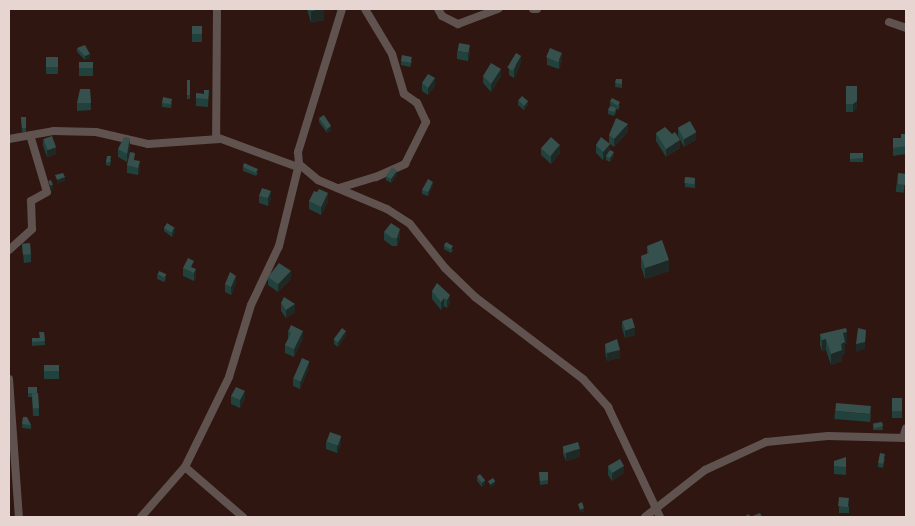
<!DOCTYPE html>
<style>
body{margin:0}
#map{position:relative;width:915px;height:526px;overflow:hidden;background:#2f1611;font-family:Inter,sans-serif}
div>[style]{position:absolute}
.minor>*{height:8px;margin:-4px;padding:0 4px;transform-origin:4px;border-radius:4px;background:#60534f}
.wall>*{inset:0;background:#21413d;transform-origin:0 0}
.shaded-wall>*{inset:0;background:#1e2925}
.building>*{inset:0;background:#36514d;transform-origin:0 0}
span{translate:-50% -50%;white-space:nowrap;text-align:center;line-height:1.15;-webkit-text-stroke:4.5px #240d08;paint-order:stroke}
.frame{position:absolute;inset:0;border:10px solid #e7d5d1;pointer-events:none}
</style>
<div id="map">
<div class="minor">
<div style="left:217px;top:9px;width:128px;rotate:90.4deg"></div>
<div style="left:216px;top:137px;width:87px;rotate:20.1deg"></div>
<div style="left:342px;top:9px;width:150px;rotate:107.1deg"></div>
<div style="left:298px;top:152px;width:12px;rotate:85deg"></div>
<div style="left:299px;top:164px;width:25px;rotate:40deg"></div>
<div style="left:318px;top:180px;width:75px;rotate:22.8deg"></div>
<div style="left:387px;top:209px;width:27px;rotate:33deg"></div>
<div style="left:410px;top:224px;width:56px;rotate:51.5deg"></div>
<div style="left:445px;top:268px;width:42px;rotate:44deg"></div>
<div style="left:475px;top:297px;width:136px;rotate:37.2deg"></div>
<div style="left:583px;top:379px;width:38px;rotate:48deg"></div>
<div style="left:608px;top:407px;width:122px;rotate:64.7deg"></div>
<div style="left:438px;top:9px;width:8px;rotate:60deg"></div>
<div style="left:442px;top:16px;width:18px;rotate:27deg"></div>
<div style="left:458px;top:24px;width:43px;rotate:-20.6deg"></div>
<div style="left:533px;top:9px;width:4px"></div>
<div style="left:889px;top:22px;width:18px;rotate:19deg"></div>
<div style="left:9px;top:139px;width:46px;rotate:-10.1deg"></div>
<div style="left:54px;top:131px;width:42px;rotate:1.4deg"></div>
<div style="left:96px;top:132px;width:53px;rotate:13deg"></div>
<div style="left:148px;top:144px;width:72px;rotate:-4deg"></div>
<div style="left:339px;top:188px;width:39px;rotate:-17deg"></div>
<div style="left:376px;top:177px;width:32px;rotate:-24deg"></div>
<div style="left:405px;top:164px;width:47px;rotate:-63.4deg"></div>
<div style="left:426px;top:122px;width:21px;rotate:-115deg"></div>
<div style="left:417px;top:103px;width:16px;rotate:-145deg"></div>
<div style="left:404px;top:94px;width:42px;rotate:-106.7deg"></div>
<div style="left:392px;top:54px;width:52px;rotate:-121deg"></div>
<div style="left:9px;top:250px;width:31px;rotate:-42deg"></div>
<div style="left:32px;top:229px;width:28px;rotate:-92deg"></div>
<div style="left:31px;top:201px;width:18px;rotate:-29deg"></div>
<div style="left:47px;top:192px;width:59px;rotate:-106.6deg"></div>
<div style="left:9px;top:379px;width:138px;rotate:85.9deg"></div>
<div style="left:903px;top:438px;width:10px;rotate:-73deg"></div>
<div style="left:185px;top:467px;width:77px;rotate:40.8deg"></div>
<div style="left:141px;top:517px;width:67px;rotate:-48.7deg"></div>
<div style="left:185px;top:467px;width:100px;rotate:-63.9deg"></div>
<div style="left:229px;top:377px;width:75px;rotate:-73deg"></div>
<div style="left:251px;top:305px;width:65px;rotate:-64.6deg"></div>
<div style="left:279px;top:246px;width:84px;rotate:-76.3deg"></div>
<div style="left:645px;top:517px;width:76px;rotate:-38.1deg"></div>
<div style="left:705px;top:470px;width:67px;rotate:-24.7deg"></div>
<div style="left:766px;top:442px;width:62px;rotate:-5.5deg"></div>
<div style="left:828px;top:436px;width:78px;rotate:1.5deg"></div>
</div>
<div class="wall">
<div style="clip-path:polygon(307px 9px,324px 9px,324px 20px,311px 23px)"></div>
<div style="left:192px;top:26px;width:10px;height:16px"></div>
<div style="clip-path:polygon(77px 48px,90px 58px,85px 60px,77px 52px)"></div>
<div style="clip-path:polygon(457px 51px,470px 53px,468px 61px,457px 59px)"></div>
<div style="left:46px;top:57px;width:12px;height:17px"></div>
<div style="clip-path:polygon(547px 58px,562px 60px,559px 69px,547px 65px)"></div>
<div style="clip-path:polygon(401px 61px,412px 61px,410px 67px,401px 65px)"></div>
<div style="left:79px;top:62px;width:14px;height:14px"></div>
<div style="clip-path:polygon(521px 63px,514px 78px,509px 75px,509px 68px)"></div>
<div style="clip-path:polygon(483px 76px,501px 76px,491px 92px,483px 83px)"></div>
<div style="clip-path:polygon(616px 79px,622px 79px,622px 88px,615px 87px)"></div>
<div style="left:187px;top:80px;width:3px;height:19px"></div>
<div style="clip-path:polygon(422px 83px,435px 86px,428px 95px,422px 91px)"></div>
<div style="clip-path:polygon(846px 86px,857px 86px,857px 108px,853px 112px,846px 112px)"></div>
<div style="clip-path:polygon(90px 89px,91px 110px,77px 111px,77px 103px)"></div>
<div style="clip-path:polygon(209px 90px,208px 107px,196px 106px,196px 93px,204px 94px)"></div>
<div style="clip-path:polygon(518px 101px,528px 105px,524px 110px,518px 105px)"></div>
<div style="clip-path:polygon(610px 101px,620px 106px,618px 110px,616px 109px,616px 112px,614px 116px,608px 114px,608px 110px,611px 106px,610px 105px)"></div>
<div style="clip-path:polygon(162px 103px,172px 103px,171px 108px,162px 107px)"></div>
<div style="clip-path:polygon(21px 117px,26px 117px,26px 132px,22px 132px)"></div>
<div style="clip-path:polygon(319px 118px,331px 130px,327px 133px,319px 122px)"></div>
<div style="clip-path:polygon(678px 128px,696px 140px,684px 147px,678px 136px)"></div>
<div style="clip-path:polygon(628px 132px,614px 147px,610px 144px,610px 150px,614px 156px,610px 162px,606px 160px,606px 156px,603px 160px,596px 153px,596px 145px,609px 143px,609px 135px)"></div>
<div style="clip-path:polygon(656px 133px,680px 148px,666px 157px,656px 141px)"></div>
<div style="clip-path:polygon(906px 134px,906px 154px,893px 156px,893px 138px,901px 138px)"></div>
<div style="clip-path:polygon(43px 139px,56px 154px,47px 157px,43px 146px)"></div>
<div style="clip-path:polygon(130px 146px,127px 162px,118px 157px,118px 149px)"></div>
<div style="clip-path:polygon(541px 148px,560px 153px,551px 164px,541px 155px)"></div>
<div style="left:850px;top:153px;width:13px;height:9px"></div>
<div style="clip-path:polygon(111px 160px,110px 166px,106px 165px,106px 162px)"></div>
<div style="clip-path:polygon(135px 160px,140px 169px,138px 175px,127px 173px,127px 165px)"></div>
<div style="clip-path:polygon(243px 167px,258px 173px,256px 176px,243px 171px)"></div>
<div style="left:898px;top:173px;width:8px;height:19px;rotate:7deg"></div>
<div style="clip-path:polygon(397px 175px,391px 183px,386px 180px,386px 176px)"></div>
<div style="clip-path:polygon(685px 177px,695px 178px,695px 188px,685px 187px)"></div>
<div style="clip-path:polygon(433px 185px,428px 196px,422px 194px,422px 190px)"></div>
<div style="clip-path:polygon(259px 196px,271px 198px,268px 206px,259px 203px)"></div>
<div style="clip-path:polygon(309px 201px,328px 201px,321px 215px,309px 209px)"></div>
<div style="clip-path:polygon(164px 228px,175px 232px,172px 237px,164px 231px)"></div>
<div style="clip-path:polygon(384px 232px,400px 237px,397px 246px,392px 246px,384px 240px)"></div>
<div style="clip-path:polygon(22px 244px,31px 254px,31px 262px,24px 263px)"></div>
<div style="clip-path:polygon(444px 245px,453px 250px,451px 253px,444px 249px)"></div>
<div style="clip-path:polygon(647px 246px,669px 271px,645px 279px,641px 267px,641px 256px,647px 254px)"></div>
<div style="clip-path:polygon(183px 268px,194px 268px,196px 277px,194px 281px,183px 276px)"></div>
<div style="clip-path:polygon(157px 275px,166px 278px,164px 282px,157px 279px)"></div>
<div style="clip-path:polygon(268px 277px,291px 279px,278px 292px,268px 285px)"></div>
<div style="clip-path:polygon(236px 283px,231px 295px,225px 292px,225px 284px)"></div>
<div style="clip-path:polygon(432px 291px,450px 295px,450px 303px,447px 308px,444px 306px,441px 310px,432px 299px)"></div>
<div style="clip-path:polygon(281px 303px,295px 312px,286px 318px,281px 311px)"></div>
<div style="clip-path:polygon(622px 321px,635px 335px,625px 338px,622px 328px)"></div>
<div style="clip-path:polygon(44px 332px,45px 345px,32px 346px,32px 342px,39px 338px)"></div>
<div style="clip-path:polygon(288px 332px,303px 338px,294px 357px,285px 353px,285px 345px,288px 339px)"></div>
<div style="clip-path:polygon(820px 334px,847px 343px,845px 344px,845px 354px,842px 355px,842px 361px,831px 365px,826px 350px,822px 351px,820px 345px)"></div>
<div style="clip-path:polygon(346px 335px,338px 347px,334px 344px,334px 340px)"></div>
<div style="clip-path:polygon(605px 344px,620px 358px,607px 361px,605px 352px)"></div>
<div style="left:44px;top:365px;width:15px;height:14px"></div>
<div style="clip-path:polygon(309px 368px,300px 389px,293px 386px,293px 378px)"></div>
<div style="clip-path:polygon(28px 387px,37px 394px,39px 408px,39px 416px,33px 416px,32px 397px,28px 397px)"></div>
<div style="clip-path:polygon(231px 396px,245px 398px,240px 408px,231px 404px)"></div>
<div style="left:892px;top:398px;width:10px;height:20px"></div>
<div style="left:835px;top:411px;width:36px;height:8px;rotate:5deg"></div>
<div style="clip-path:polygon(23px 417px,31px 425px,31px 429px,22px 428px)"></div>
<div style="clip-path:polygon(882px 422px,883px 430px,873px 430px,873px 423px)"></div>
<div style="clip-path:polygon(326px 441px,341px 444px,337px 453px,326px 449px)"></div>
<div style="clip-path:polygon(563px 446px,580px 457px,566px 461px,563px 454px)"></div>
<div style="clip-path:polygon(846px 457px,846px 475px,834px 474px,834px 466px)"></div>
<div style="clip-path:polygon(885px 458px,883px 468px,878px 467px,878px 463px)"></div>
<div style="clip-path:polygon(608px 467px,624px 473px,612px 481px,608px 475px)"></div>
<div style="clip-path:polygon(539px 472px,548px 472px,548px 484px,540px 485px)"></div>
<div style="clip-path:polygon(477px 477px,485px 484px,482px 487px,477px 481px)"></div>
<div style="left:839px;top:506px;width:10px;height:7px"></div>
</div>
<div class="shaded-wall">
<div style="clip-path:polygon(321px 9px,324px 9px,324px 20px,311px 23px,311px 11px)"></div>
<div style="clip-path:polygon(470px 45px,470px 53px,468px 61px,468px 54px)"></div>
<div style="clip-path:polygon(562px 53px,562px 60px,559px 69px,559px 62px)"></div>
<div style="clip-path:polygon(90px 54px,90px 58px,85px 60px,85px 56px)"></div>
<div style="clip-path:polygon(521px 56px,521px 63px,514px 78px,514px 70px)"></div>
<div style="clip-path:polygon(501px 69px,501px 76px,491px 92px,491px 84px)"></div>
<div style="clip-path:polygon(435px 78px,435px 86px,428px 95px,428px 88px)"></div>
<div style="clip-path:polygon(528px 101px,528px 105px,524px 110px,524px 106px)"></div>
<div style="clip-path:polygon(857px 101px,857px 108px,853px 112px,853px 104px)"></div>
<div style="clip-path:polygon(628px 124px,628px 132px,614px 147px,614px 139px)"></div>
<div style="clip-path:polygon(331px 126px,331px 130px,327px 133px,327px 129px)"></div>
<div style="clip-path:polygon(696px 132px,696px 140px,684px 147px,684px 139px)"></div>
<div style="clip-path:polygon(130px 138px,130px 146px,127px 162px,127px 154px)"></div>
<div style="clip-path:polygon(680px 140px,680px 148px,666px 157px,666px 149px)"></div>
<div style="clip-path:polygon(610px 144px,610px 152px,603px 160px,603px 152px)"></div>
<div style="clip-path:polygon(560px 145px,560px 153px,551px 164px,551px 156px)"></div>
<div style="clip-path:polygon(56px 147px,56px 154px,47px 157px,47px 150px)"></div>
<div style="clip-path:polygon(614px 152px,614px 156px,610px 162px,610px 158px)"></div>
<div style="clip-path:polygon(140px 161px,140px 169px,138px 175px,138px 168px)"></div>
<div style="clip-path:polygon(397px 171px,397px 175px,391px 183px,391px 179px)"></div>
<div style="clip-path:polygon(65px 177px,65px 181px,57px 184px,57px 180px)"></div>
<div style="clip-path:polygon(433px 182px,433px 185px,428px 196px,428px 192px)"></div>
<div style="clip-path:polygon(53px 185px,53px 189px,50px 190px,50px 186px)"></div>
<div style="clip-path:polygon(271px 191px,271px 198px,268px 206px,268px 198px)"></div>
<div style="clip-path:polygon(328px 193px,328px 201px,321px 215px,321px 207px)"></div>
<div style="clip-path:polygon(175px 228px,175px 232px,172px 237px,172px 233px)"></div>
<div style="clip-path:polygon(400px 229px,400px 237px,397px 246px,397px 238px)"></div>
<div style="clip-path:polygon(669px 260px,669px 271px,645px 279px,645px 268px)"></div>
<div style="clip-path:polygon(196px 269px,196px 277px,194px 281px,194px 273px)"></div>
<div style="clip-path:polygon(291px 271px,291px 279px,278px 292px,278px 284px)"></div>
<div style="clip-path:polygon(236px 276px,236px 283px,231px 295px,231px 287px)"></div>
<div style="clip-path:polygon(450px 295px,450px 303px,447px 308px,447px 300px)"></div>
<div style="clip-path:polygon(444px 298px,444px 306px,441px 310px,441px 302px)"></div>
<div style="clip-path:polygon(295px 304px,295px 312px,286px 318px,286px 310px)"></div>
<div style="clip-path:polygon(635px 328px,635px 335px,625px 338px,625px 330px)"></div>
<div style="clip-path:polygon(866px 330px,865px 349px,856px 352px,856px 344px)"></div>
<div style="clip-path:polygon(303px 331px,303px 338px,294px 357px,294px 349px)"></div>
<div style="clip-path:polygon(346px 331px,346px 335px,338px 347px,338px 343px)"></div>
<div style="clip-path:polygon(847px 332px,847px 343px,845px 344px,845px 354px,842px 355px,842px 361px,831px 365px,831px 354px,841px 344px,843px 333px)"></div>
<div style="clip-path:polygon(826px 339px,826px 350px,822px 351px,822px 340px)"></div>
<div style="clip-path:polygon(620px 350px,620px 358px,607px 361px,607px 353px)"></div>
<div style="clip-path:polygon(309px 361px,309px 368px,300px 389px,300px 381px)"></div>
<div style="clip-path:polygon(245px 391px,245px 398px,240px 408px,240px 400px)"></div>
<div style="clip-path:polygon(341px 436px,341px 444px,337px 453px,337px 446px)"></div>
<div style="clip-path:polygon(580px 449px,580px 457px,566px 461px,566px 453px)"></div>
<div style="clip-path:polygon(624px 466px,624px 473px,612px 481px,612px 473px)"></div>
<div style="clip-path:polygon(485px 480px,485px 484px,482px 487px,482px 483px)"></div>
<div style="clip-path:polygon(495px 481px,495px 485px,490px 488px,490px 484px)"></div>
<div style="clip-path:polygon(584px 508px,584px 512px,580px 513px,580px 510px)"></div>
</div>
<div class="building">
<div style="clip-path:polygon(310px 9px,321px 9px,311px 11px)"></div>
<div style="left:192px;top:26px;width:10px;height:8px"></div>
<div style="left:459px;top:43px;width:11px;height:8px;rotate:10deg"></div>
<div style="clip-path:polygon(85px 45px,90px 54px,85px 56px,77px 48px)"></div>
<div style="left:550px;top:48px;width:13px;height:10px;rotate:23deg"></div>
<div style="left:516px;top:53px;width:6px;height:17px;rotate:31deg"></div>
<div style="left:402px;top:55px;width:10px;height:6px;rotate:11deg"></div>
<div style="left:46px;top:57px;width:12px;height:10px"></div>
<div style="left:79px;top:62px;width:14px;height:6px"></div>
<div style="clip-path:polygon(491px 63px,501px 69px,491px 84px,483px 76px)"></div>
<div style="clip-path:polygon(428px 74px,435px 78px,428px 88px,422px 83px)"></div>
<div style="clip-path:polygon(616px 79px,622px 79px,622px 84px,615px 83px)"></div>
<div style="left:187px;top:80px;width:3px;height:15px"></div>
<div style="clip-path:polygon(846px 86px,857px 86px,857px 101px,853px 104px,846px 104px)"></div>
<div style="clip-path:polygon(80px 89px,90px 89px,91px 103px,77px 103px)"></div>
<div style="clip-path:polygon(204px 90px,209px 90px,208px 99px,196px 98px,196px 93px,204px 94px)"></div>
<div style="left:522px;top:96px;width:8px;height:6px;rotate:40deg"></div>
<div style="clip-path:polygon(163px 97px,172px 99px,171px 104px,162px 103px)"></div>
<div style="clip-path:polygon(612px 98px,620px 102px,618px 106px,610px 101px)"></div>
<div style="clip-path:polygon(610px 106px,616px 108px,614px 112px,608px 110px)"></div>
<div style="clip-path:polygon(324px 115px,331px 126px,327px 129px,319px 118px)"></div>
<div style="clip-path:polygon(21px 117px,26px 117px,26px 128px,22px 128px)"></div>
<div style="clip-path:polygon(616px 118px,628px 124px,614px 139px,609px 135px)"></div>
<div style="left:690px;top:121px;width:13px;height:14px;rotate:61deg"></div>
<div style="clip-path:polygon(665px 127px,672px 134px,675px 132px,680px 140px,666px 149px,656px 133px)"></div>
<div style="clip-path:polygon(901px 134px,906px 134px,906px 146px,893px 148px,893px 138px,901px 138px)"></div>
<div style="left:52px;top:136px;width:12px;height:9px;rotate:70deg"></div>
<div style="clip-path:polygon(124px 137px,130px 138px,127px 154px,118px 149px)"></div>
<div style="left:551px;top:137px;width:12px;height:15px;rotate:42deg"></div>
<div style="clip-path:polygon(601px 137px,610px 144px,603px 152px,596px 145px)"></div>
<div style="clip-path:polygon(610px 150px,614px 152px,610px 158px,606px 156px)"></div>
<div style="clip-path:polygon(130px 152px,135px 153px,134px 160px,140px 161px,138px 168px,127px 165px)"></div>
<div style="clip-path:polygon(850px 153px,863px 153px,863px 158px,850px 159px)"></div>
<div style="clip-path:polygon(107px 156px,111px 156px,110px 162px,106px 162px)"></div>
<div style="clip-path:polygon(244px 163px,258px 169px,256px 173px,243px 167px)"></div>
<div style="clip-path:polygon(392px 167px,397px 171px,391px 179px,386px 176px)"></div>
<div style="clip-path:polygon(63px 173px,65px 177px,57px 180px,55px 175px)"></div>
<div style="clip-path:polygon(898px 173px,906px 174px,906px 185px,898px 184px)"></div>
<div style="left:685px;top:177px;width:10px;height:6px;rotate:6deg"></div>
<div style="clip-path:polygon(428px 179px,433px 182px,428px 192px,422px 190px)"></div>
<div style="left:51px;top:180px;width:5px;height:3px;rotate:68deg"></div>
<div style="clip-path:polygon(262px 188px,271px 191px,268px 198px,259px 196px)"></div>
<div style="clip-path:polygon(319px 189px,328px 193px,321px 207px,309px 201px,314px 191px,317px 192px)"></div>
<div style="left:167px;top:223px;width:9px;height:6px;rotate:32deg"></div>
<div style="clip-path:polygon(391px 223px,400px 229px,397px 238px,392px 238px,384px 232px)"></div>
<div style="clip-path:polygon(662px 240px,669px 260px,645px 268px,641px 256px,649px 253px,647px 246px)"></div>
<div style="left:446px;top:242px;width:8px;height:4px;rotate:30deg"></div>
<div style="left:30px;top:243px;width:11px;height:8px;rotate:85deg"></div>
<div style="clip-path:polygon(188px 258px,194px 261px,191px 267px,196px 269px,194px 273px,183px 268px)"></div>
<div style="clip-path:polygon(279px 263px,291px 271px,278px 284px,268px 277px)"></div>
<div style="left:159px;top:271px;width:8px;height:4px;rotate:23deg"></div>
<div style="clip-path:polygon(230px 272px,236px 276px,231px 287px,225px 284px)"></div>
<div style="clip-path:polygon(437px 283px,450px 295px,447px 300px,444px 298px,441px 302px,432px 291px)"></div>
<div style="clip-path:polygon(284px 297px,295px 304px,286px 310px,281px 303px)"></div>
<div style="left:632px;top:318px;width:10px;height:10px;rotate:73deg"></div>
<div style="clip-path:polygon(291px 325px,303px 331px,294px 349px,285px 345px,291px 333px,288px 332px)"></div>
<div style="left:342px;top:328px;width:5px;height:14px;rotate:37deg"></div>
<div style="clip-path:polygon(846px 328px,847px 332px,843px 333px,845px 342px,841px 344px,842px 350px,831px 354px,826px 339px,822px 340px,820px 334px)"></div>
<div style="clip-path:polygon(858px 328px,866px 330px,865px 342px,856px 344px)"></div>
<div style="clip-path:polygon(39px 332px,44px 332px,45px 341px,32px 342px,32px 338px,40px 338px)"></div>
<div style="clip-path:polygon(617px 339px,620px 350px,607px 353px,605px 344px)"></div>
<div style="left:302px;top:358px;width:8px;height:22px;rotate:23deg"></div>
<div style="left:44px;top:365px;width:15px;height:6px"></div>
<div style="left:28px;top:387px;width:9px;height:6px"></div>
<div style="clip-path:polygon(236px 387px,245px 391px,240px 400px,231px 396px)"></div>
<div style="left:38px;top:393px;width:15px;height:6px;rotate:86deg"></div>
<div style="left:892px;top:398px;width:10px;height:13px"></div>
<div style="left:836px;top:403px;width:35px;height:8px;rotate:5deg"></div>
<div style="clip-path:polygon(23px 417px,27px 417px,31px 425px,22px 424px)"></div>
<div style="left:882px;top:422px;width:4px;height:9px;rotate:76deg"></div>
<div style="left:330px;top:432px;width:12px;height:10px;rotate:20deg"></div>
<div style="left:578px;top:442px;width:7px;height:16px;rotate:74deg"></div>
<div style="left:880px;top:453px;width:5px;height:10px;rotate:11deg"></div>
<div style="clip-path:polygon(846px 457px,846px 467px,834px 466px,834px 461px)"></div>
<div style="left:620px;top:459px;width:8px;height:14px;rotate:60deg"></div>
<div style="clip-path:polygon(539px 472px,548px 472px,548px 480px,540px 481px)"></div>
<div style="left:480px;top:474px;width:8px;height:4px;rotate:50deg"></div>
<div style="left:493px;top:478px;width:4px;height:6px;rotate:56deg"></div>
<div style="left:839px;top:497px;width:10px;height:9px;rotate:6deg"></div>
<div style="clip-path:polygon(582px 502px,584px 508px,580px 510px,578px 504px)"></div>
<div style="clip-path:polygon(760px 513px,762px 517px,743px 517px,749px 514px,750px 517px)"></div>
</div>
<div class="frame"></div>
</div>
